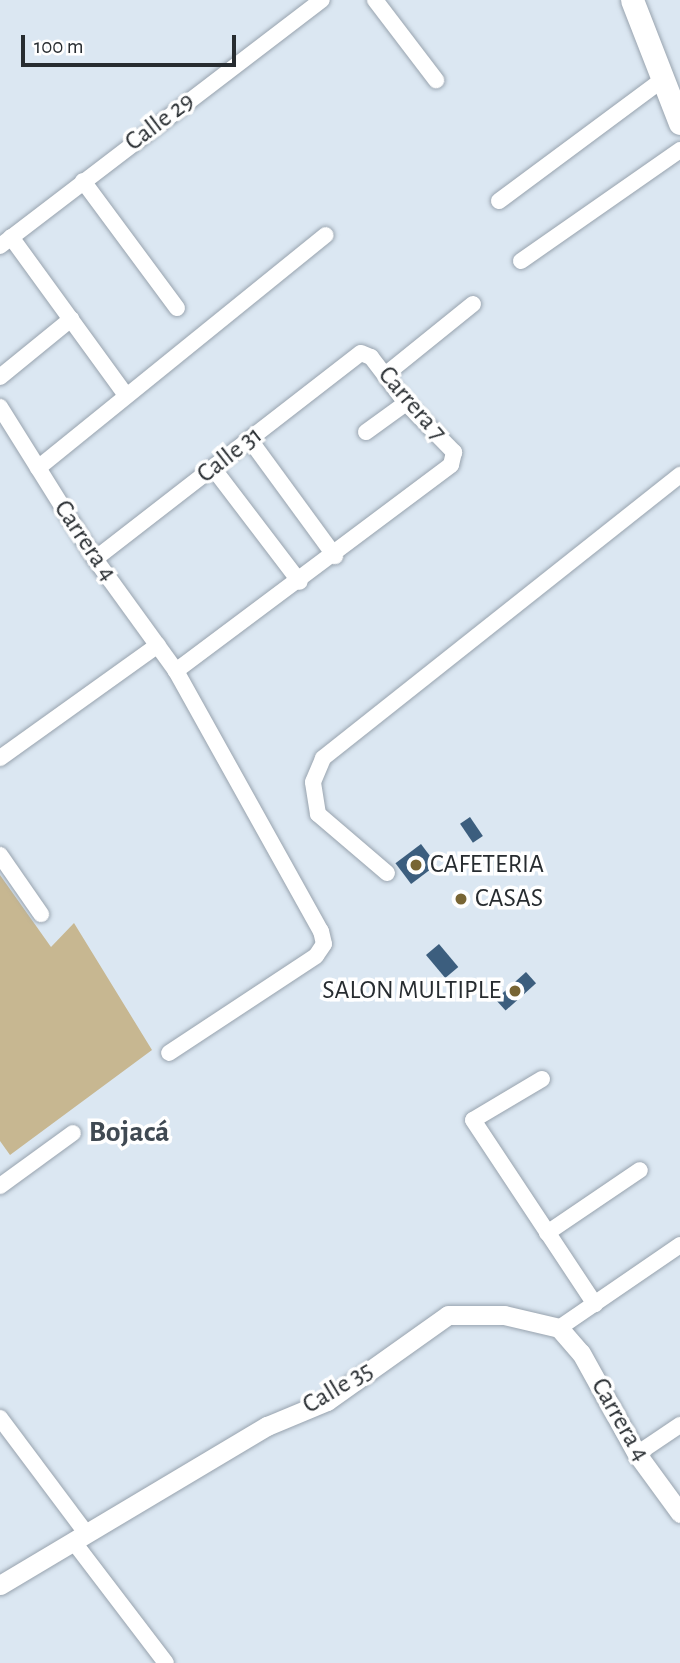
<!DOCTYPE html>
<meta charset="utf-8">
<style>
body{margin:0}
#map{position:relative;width:680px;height:1663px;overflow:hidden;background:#dbe7f2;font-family:"Alegreya Sans",sans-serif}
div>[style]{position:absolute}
.green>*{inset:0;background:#c7b791}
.building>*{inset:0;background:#3c5e7e;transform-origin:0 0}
.roads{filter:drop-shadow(0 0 2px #98a3ae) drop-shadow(0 0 2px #98a3ae)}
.minor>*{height:16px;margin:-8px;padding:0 8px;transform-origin:8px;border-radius:8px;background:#fff}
.tertiary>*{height:19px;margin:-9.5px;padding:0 9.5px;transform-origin:9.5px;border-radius:9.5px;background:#fff}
.secondary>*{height:23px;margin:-11.5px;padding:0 11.5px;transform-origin:11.5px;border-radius:11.5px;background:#fff}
.dots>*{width:19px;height:19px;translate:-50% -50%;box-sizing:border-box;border:4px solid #fff;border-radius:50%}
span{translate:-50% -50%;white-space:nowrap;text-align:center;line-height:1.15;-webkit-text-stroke:7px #fff;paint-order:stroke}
.street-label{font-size:26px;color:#272c30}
.poi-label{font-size:26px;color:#272c30}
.left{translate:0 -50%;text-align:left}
.right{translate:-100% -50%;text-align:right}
.quarter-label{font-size:30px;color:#404a53;font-weight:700}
.scale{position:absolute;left:21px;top:35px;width:215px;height:32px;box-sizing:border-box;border:4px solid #272c30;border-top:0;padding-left:9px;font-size:21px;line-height:24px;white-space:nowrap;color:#272c30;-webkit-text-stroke:5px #fff;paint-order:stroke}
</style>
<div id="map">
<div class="green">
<div style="clip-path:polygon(0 875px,51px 947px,74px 923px,152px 1050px,10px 1155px,0 1141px)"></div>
</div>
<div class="building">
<div style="left:470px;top:817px;width:23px;height:12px;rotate:56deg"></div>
<div style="left:421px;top:844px;width:26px;height:32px;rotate:53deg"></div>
<div style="left:439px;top:944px;width:30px;height:17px;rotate:50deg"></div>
<div style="left:526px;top:972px;width:15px;height:41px;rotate:48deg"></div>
</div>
<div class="roads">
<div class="minor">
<div style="left:375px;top:0;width:101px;rotate:52.7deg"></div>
<div style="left:83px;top:181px;width:158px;rotate:53.5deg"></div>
<div style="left:499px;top:201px;width:204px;rotate:-36.6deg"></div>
<div style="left:11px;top:237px;width:195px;rotate:54deg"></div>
<div style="left:0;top:246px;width:405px;rotate:-37.4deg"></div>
<div style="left:521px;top:261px;width:194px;rotate:-34.9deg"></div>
<div style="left:385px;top:375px;width:113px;rotate:-38.9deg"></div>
<div style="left:0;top:377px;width:92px;rotate:-39.2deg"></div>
<div style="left:0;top:407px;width:179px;rotate:58deg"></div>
<div style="left:95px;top:559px;width:138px;rotate:54.1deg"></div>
<div style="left:176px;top:671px;width:298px;rotate:60.9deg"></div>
<div style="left:321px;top:931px;width:13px;rotate:77deg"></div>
<div style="left:324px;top:944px;width:14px;rotate:124deg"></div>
<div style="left:316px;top:956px;width:176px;rotate:146.6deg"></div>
<div style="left:366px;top:432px;width:49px;rotate:-35.9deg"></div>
<div style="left:250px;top:440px;width:144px;rotate:53.8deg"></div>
<div style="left:38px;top:468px;width:370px;rotate:-39deg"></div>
<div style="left:213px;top:468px;width:143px;rotate:52.7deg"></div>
<div style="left:95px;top:559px;width:336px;rotate:-37.8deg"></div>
<div style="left:361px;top:353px;width:11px;rotate:22deg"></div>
<div style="left:371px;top:357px;width:58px;rotate:52.7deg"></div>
<div style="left:406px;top:403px;width:69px;rotate:45.6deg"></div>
<div style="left:454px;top:452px;width:13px;rotate:103deg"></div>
<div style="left:451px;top:465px;width:344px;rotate:143.2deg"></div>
<div style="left:0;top:758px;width:194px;rotate:-35.6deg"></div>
<div style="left:0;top:855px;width:72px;rotate:55.2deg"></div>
<div style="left:387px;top:873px;width:91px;rotate:-139.5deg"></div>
<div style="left:318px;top:814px;width:32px;rotate:-99deg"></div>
<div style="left:313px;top:782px;width:26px;rotate:-67deg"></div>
<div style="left:323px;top:758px;width:456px;rotate:-38.4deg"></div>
<div style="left:542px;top:1079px;width:80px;rotate:149.3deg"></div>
<div style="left:473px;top:1120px;width:221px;rotate:56.5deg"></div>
<div style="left:0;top:1186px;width:90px;rotate:-36deg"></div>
<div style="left:547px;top:1233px;width:112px;rotate:-34.1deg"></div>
<div style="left:559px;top:1328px;width:147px;rotate:-34.4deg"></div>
<div style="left:0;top:1418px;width:144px;rotate:53.2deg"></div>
<div style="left:637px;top:1454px;width:52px;rotate:-34deg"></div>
<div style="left:73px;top:1541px;width:153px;rotate:52.7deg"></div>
</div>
<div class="tertiary">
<div style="left:0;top:1585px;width:311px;rotate:-30.8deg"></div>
<div style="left:267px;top:1426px;width:65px;rotate:-22.6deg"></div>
<div style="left:327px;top:1401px;width:148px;rotate:-35.4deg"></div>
<div style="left:448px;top:1315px;width:56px"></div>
<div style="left:504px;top:1315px;width:57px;rotate:13.3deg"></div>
<div style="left:559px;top:1328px;width:33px;rotate:49deg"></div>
<div style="left:581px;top:1353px;width:115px;rotate:61deg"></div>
<div style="left:637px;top:1454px;width:73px;rotate:53.9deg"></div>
</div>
<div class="secondary">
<div style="left:632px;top:0;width:132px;rotate:68.7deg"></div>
</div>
</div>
<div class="dots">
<div style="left:416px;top:865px;background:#786534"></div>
<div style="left:461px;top:899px;background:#786534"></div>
<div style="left:515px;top:991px;background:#786534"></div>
</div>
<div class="street-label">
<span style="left:160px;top:122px;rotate:-37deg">Calle 29</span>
<span style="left:412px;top:404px;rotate:49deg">Carrera 7</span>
<span style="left:230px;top:455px;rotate:-38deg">Calle 31</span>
<span style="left:85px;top:541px;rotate:56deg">Carrera 4</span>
<span style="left:338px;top:1388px;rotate:-31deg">Calle 35</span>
<span style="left:620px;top:1420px;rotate:60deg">Carrera 4</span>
</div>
<div class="poi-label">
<span class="left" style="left:430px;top:865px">CAFETERIA</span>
<span class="left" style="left:475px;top:899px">CASAS</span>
<span class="right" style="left:501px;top:991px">SALON MULTIPLE</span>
</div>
<div class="quarter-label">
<span style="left:129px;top:1132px">Bojacá</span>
</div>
<div class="scale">100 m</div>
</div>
